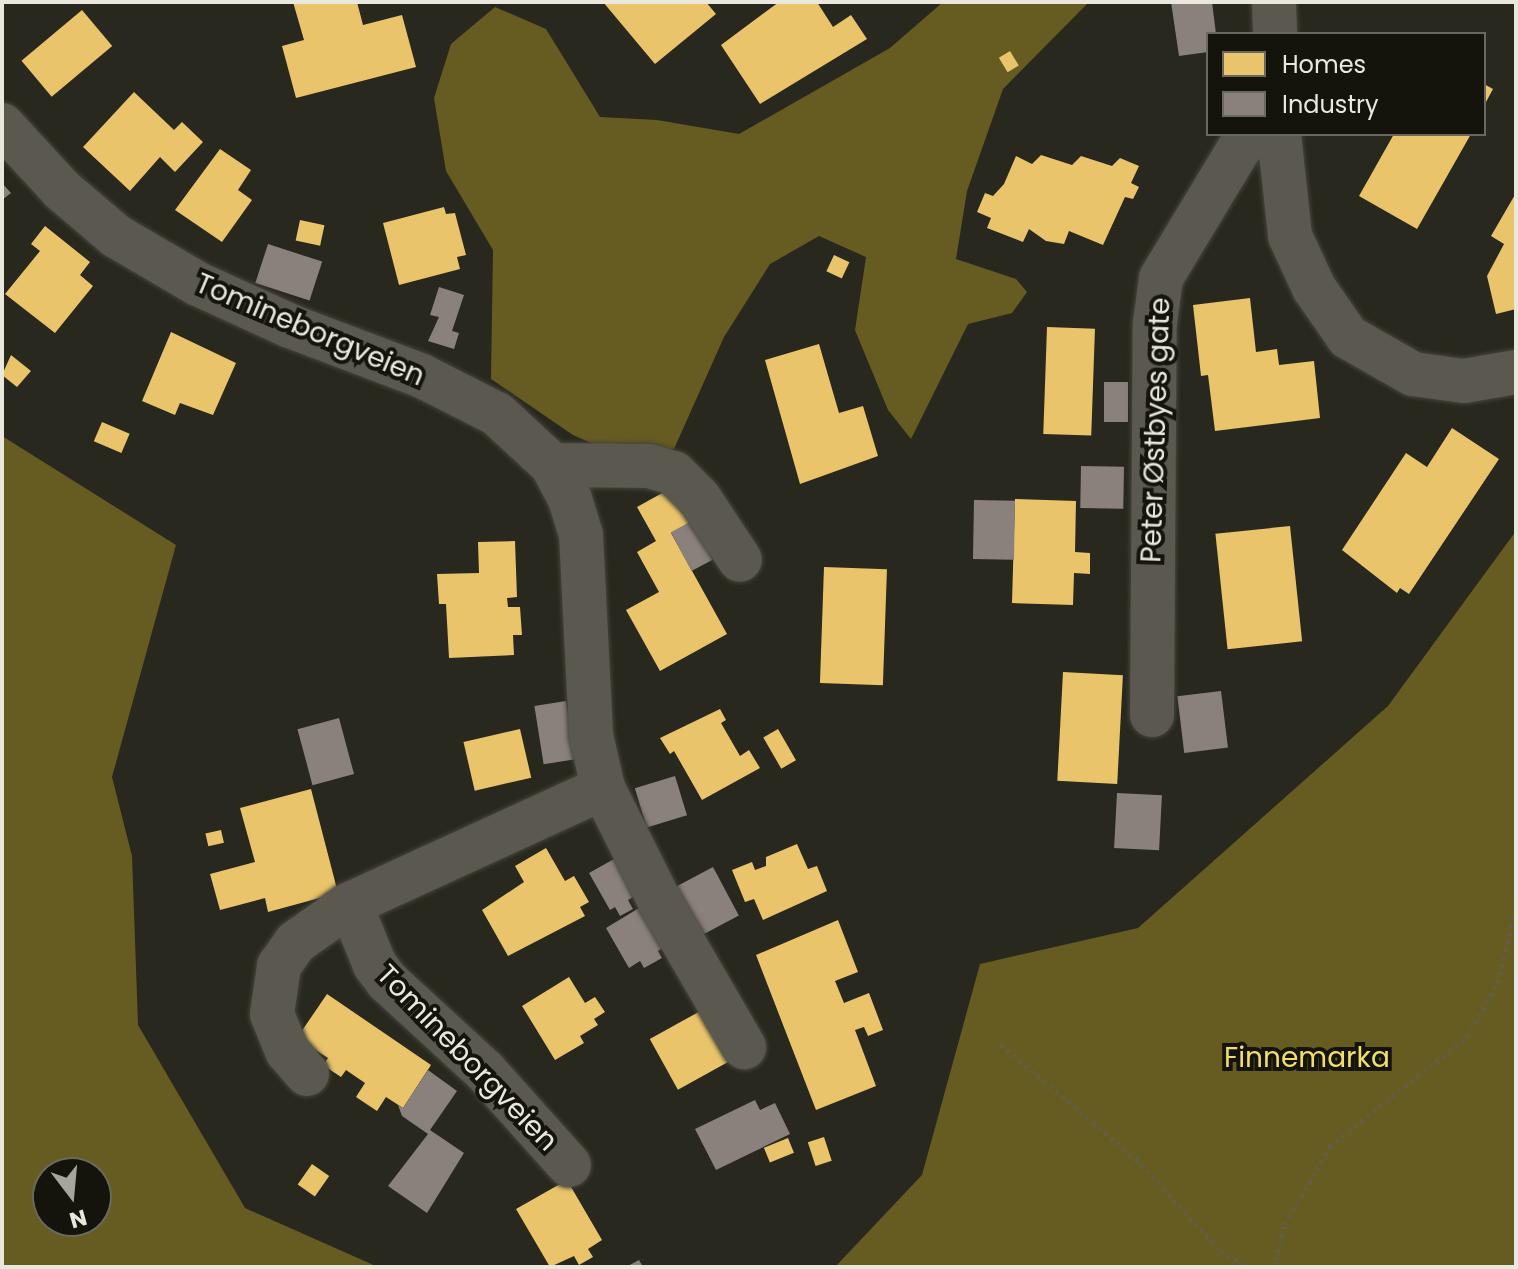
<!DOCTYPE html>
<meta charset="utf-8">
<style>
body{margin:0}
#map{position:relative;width:1518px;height:1269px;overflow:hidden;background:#29281e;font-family:Poppins,sans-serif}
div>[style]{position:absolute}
.forest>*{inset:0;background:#665c21}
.homes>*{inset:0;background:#e9c46a;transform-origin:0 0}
.industry>*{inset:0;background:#8a817c;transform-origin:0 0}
.path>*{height:5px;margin-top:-2.5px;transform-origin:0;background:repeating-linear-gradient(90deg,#5d5c55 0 2px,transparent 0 8px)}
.roads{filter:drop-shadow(0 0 2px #45443b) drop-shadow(0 0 2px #45443b)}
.minor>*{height:44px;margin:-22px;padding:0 22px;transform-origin:22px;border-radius:22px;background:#5a584f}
span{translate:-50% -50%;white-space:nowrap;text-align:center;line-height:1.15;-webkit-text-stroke:8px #15140c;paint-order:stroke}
.street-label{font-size:28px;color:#eae8dd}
.park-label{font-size:28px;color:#f2de69}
.frame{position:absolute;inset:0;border:4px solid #eae8dd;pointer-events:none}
.legend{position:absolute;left:1206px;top:32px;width:280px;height:104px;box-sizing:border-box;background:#15140c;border:2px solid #6a6960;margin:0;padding:10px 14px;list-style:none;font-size:24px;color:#eae8dd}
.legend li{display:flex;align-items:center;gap:16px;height:40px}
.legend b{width:40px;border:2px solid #6a6960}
.north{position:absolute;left:32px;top:1157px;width:80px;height:80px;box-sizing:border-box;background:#15140c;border:2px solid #6a6960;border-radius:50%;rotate:164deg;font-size:22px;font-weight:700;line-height:32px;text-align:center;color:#eae8dd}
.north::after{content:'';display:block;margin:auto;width:28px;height:36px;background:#a6a59a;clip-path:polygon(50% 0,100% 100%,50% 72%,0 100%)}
</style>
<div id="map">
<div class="forest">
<div style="clip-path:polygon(943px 2px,1087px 4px,1003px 89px,967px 191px,956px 259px,1016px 279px,1027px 292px,1012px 313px,968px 324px,911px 439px,888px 410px,855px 330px,866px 257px,819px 236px,770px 264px,724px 337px,674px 449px,607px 450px,573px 435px,491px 379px,493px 250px,446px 171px,434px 98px,451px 44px,495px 7px,546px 29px,600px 117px,657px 120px,739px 134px,890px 48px)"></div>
<div style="clip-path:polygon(evenodd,2px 436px,176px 545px,112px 777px,132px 856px,138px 1025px,245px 1208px,378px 1267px,2px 1267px,2px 436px,48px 1173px,96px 1173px,96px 1221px,48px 1221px,48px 1173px)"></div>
<div style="clip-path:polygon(1516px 531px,1516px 1267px,835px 1267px,922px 1175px,980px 964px,1138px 928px,1388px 706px)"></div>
</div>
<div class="homes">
<div style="clip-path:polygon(293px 2px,357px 2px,363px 25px,402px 15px,416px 67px,296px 98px,282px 46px,304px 40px)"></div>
<div style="clip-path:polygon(603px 2px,706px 2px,716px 14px,655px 64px)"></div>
<div style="clip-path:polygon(779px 2px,817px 2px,833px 27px,851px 15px,867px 39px,760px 104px,721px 45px)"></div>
<div style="left:82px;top:10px;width:47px;height:79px;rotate:50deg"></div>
<div style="left:1010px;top:51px;width:17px;height:13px;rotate:59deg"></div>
<div style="clip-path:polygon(1484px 84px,1493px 89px,1486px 102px,1484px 101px)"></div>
<div style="clip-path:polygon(134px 92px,174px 130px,182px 122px,203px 142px,175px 172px,160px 157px,130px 191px,83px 147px)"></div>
<div style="clip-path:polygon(1394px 134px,1471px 134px,1417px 229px,1359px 196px)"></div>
<div style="clip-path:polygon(220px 149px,251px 170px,238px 190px,252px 200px,222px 242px,175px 210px)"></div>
<div style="clip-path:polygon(1041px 155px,1072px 165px,1081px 156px,1112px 166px,1120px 158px,1139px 166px,1131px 183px,1139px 187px,1133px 199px,1125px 197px,1103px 245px,1069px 231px,1064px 244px,1046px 241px,1029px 229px,1023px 242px,987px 228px,991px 218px,977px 212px,985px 193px,993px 196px,1004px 184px,1016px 156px,1032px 164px)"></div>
<div style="clip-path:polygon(1516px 193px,1516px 309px,1496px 314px,1487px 276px,1504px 244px,1491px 236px)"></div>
<div style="clip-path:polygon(444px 207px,446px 214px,455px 213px,466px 255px,457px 257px,460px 269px,399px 285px,383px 223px)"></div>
<div style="left:300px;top:220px;width:25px;height:21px;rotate:12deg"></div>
<div style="clip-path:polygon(45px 226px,90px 262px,80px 275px,93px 286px,55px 333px,5px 294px,40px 251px,31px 244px)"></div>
<div style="left:834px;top:255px;width:17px;height:18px;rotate:25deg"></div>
<div style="clip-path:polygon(1250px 298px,1256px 352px,1277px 349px,1279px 365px,1314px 361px,1320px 418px,1215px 431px,1208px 375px,1201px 376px,1193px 305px)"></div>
<div style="left:1047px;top:327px;width:48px;height:107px;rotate:2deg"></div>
<div style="clip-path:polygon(171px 332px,236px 363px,213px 415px,180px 403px,175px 415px,142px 401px)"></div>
<div style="clip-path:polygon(819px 344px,839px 413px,863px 406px,878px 456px,800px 484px,765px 360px)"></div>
<div style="clip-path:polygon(11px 355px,31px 371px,17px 387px,2px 375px)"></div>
<div style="left:102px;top:422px;width:30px;height:21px;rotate:23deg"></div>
<div style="clip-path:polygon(1452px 428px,1499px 459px,1409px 594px,1400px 588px,1397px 593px,1342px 550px,1406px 453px,1427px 467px)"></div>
<div style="clip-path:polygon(673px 487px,692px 521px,671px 533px,727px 634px,660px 671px,626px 610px,659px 592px,637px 552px,656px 541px,637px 507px)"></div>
<div style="clip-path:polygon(1015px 499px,1076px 501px,1075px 552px,1090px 553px,1090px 574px,1074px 573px,1073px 605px,1012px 603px)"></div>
<div style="left:1290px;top:526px;width:116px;height:75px;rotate:84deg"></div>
<div style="clip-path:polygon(515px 541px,517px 597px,507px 598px,508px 607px,520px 607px,522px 635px,513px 635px,514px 655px,449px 658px,446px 604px,439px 604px,437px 574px,479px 573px,478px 542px)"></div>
<div style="left:824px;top:567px;width:63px;height:116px;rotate:2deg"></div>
<div style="left:1063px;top:672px;width:60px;height:109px;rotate:3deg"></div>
<div style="clip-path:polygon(720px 709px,726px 720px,721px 723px,740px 756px,749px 750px,760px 768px,702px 800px,674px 751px,670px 754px,660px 738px)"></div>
<div style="left:520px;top:729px;width:50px;height:58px;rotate:77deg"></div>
<div style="left:778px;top:729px;width:36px;height:17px;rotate:60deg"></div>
<div style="clip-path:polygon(311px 789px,338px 893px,268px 912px,265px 898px,220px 910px,210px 874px,255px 862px,240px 808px)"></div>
<div style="left:221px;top:830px;width:13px;height:16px;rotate:77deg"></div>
<div style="clip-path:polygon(797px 844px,808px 869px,817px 866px,827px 891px,763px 920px,754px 899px,745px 902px,732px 870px,752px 862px,755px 870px,766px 866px,766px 857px)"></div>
<div style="clip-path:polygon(546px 848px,565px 881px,574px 876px,589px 902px,580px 907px,585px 916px,508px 956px,482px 910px,524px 882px,515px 866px)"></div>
<div style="clip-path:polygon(838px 920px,858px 972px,835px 981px,844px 1003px,869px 993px,883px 1030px,868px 1036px,864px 1027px,855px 1030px,876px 1086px,816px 1110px,756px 955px)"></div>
<div style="clip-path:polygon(569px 977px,585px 1003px,595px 997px,605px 1012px,594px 1019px,598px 1025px,580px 1036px,584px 1043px,555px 1060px,522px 1006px)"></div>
<div style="clip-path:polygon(327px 994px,431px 1065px,403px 1108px,386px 1097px,377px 1111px,356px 1097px,365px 1083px,346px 1070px,341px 1077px,323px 1065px,328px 1058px,297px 1038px)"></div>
<div style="left:704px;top:1009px;width:58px;height:62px;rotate:61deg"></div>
<div style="left:824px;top:1137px;width:25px;height:17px;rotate:72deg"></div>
<div style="left:788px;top:1138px;width:16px;height:26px;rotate:68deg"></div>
<div style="left:312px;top:1164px;width:21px;height:25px;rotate:35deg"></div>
<div style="clip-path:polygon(567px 1180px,602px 1240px,588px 1249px,593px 1257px,579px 1265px,574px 1256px,550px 1267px,516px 1209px)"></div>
</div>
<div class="industry">
<div style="clip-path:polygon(1171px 2px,1212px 2px,1216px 34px,1208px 34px,1208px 52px,1179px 56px)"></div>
<div style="clip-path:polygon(2px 183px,11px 193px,2px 200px)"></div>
<div style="left:268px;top:244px;width:57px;height:41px;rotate:18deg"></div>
<div style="clip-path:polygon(439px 287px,464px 295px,452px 331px,459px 333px,454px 349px,428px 341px,439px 317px,430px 315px)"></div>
<div style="left:1104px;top:382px;width:24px;height:40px"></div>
<div style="left:1081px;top:466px;width:43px;height:42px;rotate:1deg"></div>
<div style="left:974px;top:500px;width:41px;height:59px;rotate:1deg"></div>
<div style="left:692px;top:521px;width:44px;height:24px;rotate:62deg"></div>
<div style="left:1221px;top:691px;width:57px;height:44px;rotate:83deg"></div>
<div style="left:566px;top:701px;width:59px;height:32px;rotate:81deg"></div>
<div style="left:339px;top:718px;width:58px;height:43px;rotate:75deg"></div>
<div style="left:675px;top:776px;width:41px;height:42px;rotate:73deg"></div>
<div style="left:1117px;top:793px;width:45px;height:55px;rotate:3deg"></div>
<div style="clip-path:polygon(614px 859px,635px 896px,628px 900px,633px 909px,620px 916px,615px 907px,610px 910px,589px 873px)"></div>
<div style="left:713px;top:867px;width:55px;height:49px;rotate:62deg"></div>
<div style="clip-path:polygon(644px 905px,667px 945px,658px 951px,662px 958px,644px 968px,640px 961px,629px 968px,606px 928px)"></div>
<div style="clip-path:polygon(428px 1070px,457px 1091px,430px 1130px,464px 1153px,427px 1213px,388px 1186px,428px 1134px,402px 1116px,398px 1105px,403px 1108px)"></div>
<div style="clip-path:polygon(755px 1100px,760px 1110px,775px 1103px,790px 1134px,716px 1170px,695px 1129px)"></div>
<div style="clip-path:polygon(639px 1260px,643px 1267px,626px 1267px)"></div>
</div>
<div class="path">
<div style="left:1001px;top:1045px;width:177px;rotate:40.2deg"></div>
<div style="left:1136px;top:1159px;width:125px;rotate:47.3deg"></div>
<div style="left:1221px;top:1251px;width:31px;rotate:31deg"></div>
<div style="left:1274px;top:1267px;width:44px;rotate:-75.7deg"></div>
<div style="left:1285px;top:1224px;width:90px;rotate:-60deg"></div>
<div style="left:1330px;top:1146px;width:175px;rotate:-38.5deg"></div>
<div style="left:1467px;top:1037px;width:63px;rotate:-60.6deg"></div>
<div style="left:1498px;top:982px;width:76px;rotate:-76.3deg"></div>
</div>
<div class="roads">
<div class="minor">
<div style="left:1274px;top:2px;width:32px;rotate:88deg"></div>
<div style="left:2px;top:125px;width:88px;rotate:47.3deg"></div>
<div style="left:62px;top:190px;width:71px;rotate:40.4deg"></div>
<div style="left:116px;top:236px;width:95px;rotate:30.3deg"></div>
<div style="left:198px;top:284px;width:101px;rotate:24.5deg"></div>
<div style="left:290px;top:326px;width:141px;rotate:20.7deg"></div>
<div style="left:422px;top:376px;width:84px;rotate:26.9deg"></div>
<div style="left:497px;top:414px;width:75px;rotate:42.8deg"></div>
<div style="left:552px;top:465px;width:38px;rotate:62deg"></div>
<div style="left:570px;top:499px;width:38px;rotate:73deg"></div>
<div style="left:581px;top:535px;width:200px;rotate:87.1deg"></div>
<div style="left:591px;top:735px;width:54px;rotate:77.2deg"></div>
<div style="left:603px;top:788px;width:127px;rotate:63.4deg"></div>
<div style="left:660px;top:902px;width:168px;rotate:59.9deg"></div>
<div style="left:1279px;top:134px;width:103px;rotate:83.8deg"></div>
<div style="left:1290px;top:236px;width:57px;rotate:65.2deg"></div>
<div style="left:1314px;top:288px;width:60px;rotate:55.2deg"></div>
<div style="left:1348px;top:337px;width:75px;rotate:29.6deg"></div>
<div style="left:1413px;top:374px;width:51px;rotate:7.8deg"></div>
<div style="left:1464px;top:381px;width:53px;rotate:-9.8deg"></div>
<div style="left:552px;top:465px;width:97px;rotate:0.6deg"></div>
<div style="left:649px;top:466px;width:26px;rotate:16deg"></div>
<div style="left:674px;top:473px;width:35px;rotate:45deg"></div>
<div style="left:699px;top:498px;width:74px;rotate:56.5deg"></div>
<div style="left:1152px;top:715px;width:392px;rotate:-89.6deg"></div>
<div style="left:1155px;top:323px;width:45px;rotate:-82.4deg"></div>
<div style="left:1161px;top:278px;width:159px;rotate:-58.9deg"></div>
<div style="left:1243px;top:142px;width:23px;rotate:-20deg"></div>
<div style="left:350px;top:904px;width:66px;rotate:67.7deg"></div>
<div style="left:375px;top:965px;width:20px;rotate:53deg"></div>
<div style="left:387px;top:981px;width:133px;rotate:42.6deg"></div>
<div style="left:485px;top:1071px;width:126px;rotate:48.2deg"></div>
<div style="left:307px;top:1074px;width:30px;rotate:-131deg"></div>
<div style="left:287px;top:1051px;width:40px;rotate:-112deg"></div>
<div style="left:272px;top:1014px;width:49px;rotate:-81.7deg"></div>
<div style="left:279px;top:966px;width:29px;rotate:-55deg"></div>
<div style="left:296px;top:942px;width:66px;rotate:-35.1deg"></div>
<div style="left:350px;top:904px;width:278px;rotate:-24.6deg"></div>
</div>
</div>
<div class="street-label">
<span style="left:310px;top:330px;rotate:23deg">Tomineborgveien</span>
<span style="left:1156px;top:430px;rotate:-88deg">Peter Østbyes gate</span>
<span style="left:467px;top:1058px;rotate:46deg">Tomineborgveien</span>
</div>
<div class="park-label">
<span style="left:1307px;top:1058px">Finnemarka</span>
</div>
<div class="frame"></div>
<ul class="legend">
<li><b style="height:22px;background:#e9c46a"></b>Homes</li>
<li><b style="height:22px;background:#8a817c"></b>Industry</li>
</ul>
<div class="north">N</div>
</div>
